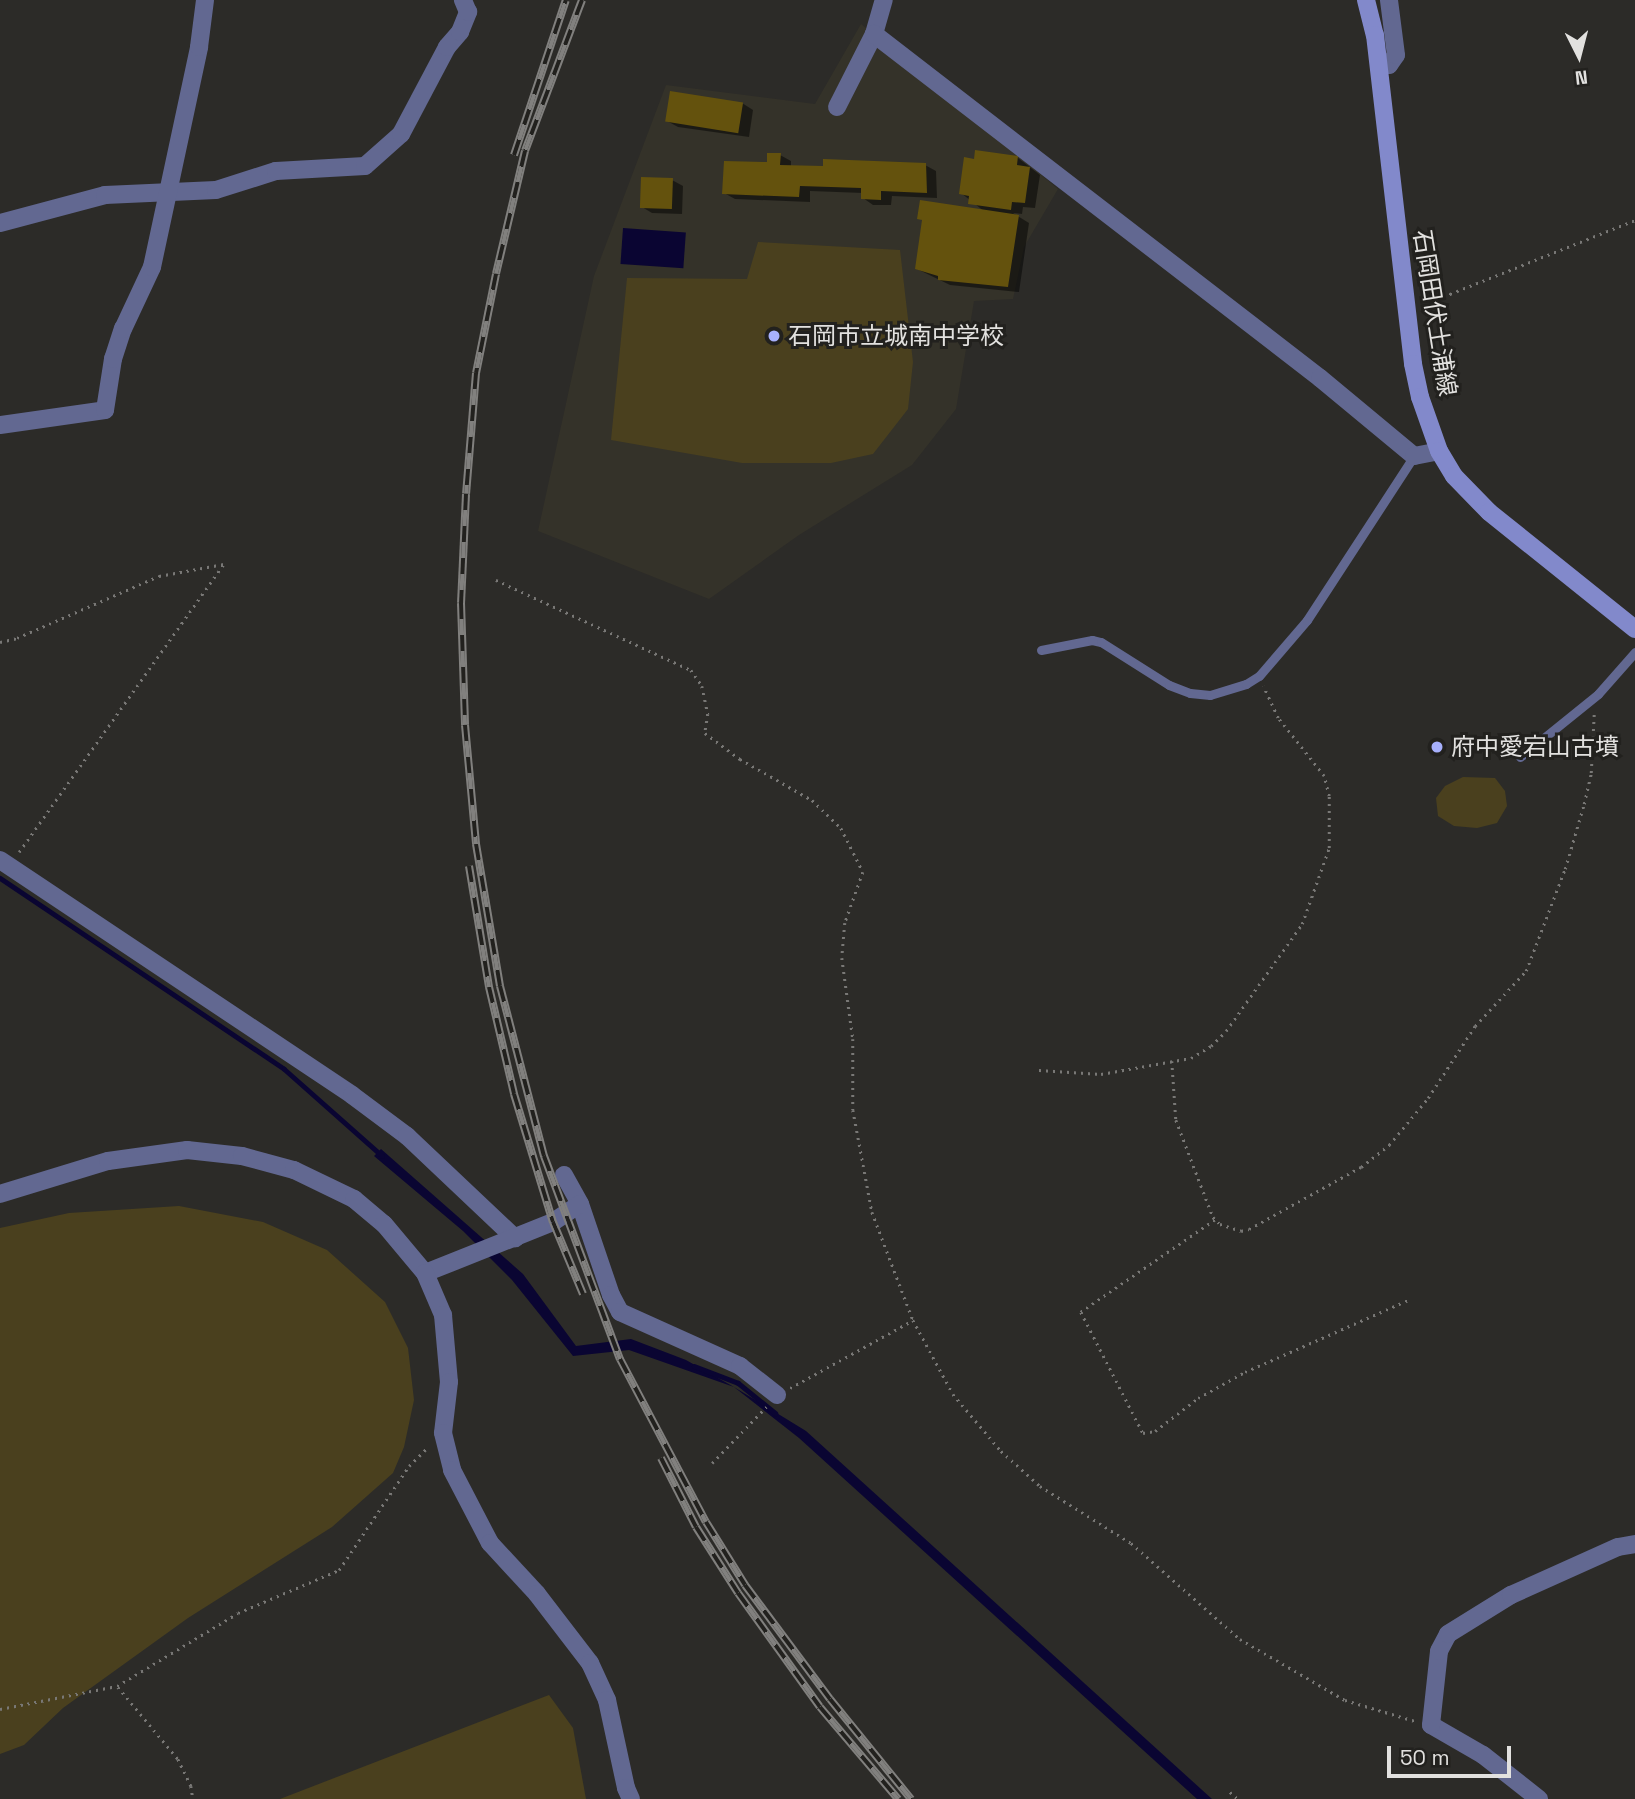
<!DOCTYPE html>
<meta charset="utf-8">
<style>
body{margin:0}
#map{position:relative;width:1635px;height:1799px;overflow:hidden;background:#2c2b28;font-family:"Space Grotesk","Noto Sans JP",sans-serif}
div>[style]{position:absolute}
.built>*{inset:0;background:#343229}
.green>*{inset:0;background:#4a401e}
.water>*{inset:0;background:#0a0532;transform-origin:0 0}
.shadow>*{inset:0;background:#0007}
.stream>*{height:5px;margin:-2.5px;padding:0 2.5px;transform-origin:2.5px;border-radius:2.5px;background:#0a0532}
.building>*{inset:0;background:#64520d;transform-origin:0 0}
.path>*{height:2.5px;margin-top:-1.25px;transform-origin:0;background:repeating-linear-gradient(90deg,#797876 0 2px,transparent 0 7px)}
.service>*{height:9px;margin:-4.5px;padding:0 4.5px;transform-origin:4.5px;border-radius:4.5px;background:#626891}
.minor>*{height:18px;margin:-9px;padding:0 9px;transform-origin:9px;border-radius:9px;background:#626891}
.tertiary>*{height:18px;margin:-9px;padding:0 9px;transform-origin:9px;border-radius:9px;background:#626891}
.secondary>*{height:18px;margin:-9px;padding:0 9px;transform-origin:9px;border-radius:9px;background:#8289cb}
.rail>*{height:8px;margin-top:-4px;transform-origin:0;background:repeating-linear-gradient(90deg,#22211e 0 16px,#81807e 0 32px);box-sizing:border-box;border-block:2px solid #81807e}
.dots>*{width:19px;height:19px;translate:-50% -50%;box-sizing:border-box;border:4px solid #22211e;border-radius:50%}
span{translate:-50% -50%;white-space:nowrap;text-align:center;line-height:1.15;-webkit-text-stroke:6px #22211e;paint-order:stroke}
.street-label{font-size:24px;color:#e2e1df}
.poi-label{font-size:24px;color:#e2e1df}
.left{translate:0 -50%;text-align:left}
.north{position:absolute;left:1544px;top:21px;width:70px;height:70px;-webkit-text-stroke:5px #22211e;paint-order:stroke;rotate:174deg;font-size:19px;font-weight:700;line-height:28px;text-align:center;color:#e2e1df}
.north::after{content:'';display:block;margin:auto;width:24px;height:32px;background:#e2e1df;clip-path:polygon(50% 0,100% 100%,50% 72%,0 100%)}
.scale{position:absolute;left:1387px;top:1746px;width:124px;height:32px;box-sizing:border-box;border:4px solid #e2e1df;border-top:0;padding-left:9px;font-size:21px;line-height:24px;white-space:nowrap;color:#e2e1df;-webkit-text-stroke:5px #22211e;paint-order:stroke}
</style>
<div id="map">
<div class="built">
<div style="clip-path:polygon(861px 24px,1058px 189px,1024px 247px,1013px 299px,974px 301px,956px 409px,912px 465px,799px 535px,709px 599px,538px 531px,594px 276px,666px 85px,815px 104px)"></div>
</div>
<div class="green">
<div style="clip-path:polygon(758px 242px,900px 250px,913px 362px,908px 409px,873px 454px,831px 463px,742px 463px,611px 440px,627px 278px,747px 279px)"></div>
<div style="clip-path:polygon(1463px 777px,1495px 778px,1505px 791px,1507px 806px,1497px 823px,1477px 828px,1454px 826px,1438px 816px,1436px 798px,1445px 786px)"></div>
<div style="clip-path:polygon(179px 1206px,263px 1222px,327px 1250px,385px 1302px,408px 1348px,414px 1400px,404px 1447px,393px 1473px,332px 1527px,188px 1618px,63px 1708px,24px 1745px,0 1754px,0 1228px,69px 1213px)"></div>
<div style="clip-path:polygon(549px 1695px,573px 1728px,586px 1799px,280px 1799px)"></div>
</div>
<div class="water">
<div style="left:623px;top:228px;width:63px;height:36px;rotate:4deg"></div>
<div style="clip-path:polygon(381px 1149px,523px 1274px,576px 1346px,631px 1339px,686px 1360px,734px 1387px,806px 1431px,1212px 1799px,1197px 1799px,799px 1438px,734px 1387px,629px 1350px,573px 1356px,512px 1280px,463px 1231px,374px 1156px)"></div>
</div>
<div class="shadow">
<div style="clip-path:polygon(742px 103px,753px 110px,749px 137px,678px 127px,667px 121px)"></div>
<div style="clip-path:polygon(977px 152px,1018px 158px,1040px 175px,1035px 208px,1023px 207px,1022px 214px,1013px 213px,1029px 223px,1019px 292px,950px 285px,917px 269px,924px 221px,919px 218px,985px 212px,961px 193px)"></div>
<div style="clip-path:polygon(780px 155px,791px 161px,791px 167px,925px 165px,936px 171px,937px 198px,892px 196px,891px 205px,873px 205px,863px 198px,863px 193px,810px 191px,810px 202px,735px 199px,724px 193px)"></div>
<div style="clip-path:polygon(672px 180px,683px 186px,682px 214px,652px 213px,642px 207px)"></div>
</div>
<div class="stream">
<div style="left:0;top:878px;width:342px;rotate:33.9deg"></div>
<div style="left:284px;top:1069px;width:131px;rotate:41.6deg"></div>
<div style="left:694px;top:1366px;width:47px;rotate:21.1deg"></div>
<div style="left:738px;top:1383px;width:48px;rotate:39deg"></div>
</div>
<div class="building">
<div style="left:670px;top:91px;width:74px;height:31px;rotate:9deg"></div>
<div style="clip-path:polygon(975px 150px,1018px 156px,1017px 165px,1030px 167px,1025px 203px,1012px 202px,1011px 210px,968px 204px,969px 196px,959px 194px,964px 157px,974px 159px)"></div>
<div style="clip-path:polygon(767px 153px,781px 153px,780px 165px,823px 166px,823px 159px,926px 163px,927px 193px,881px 191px,881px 200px,861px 199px,861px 188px,800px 186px,799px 197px,722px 194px,724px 161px,767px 162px)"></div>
<div style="left:641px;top:177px;width:32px;height:31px;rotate:2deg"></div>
<div style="clip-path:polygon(920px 200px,1019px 215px,1008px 287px,938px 280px,938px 276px,915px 269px,922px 220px,917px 219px)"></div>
</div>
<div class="path">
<div style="left:1425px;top:308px;width:29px;rotate:-29deg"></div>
<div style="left:1450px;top:294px;width:199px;rotate:-21.8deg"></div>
<div style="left:496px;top:580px;width:215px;rotate:24.8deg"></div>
<div style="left:691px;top:670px;width:19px;rotate:55deg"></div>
<div style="left:702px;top:686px;width:29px;rotate:78deg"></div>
<div style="left:708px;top:714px;width:19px;rotate:99deg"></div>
<div style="left:705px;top:733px;width:44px;rotate:36.6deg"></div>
<div style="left:740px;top:759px;width:83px;rotate:29.7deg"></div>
<div style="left:812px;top:800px;width:40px;rotate:44deg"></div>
<div style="left:841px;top:828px;width:49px;rotate:63.4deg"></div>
<div style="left:863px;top:872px;width:54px;rotate:109.4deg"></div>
<div style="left:845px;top:923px;width:35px;rotate:95deg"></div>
<div style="left:842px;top:958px;width:82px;rotate:82.3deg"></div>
<div style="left:853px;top:1039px;width:71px;rotate:90deg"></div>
<div style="left:853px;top:1110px;width:104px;rotate:79.4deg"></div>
<div style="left:872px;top:1212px;width:116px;rotate:69.2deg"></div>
<div style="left:913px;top:1320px;width:84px;rotate:61.6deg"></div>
<div style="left:953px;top:1394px;width:75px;rotate:49.9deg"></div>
<div style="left:1001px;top:1451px;width:52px;rotate:41.9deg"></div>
<div style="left:1040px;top:1486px;width:107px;rotate:32.1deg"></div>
<div style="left:1131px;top:1543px;width:145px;rotate:41.4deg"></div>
<div style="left:1240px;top:1639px;width:121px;rotate:30.2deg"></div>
<div style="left:1345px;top:1700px;width:73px;rotate:16.7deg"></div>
<div style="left:0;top:642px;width:17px;rotate:-13deg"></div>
<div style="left:17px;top:638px;width:155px;rotate:-23.6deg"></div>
<div style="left:159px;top:576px;width:66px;rotate:-10.5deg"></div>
<div style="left:19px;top:852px;width:354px;rotate:-54.6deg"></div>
<div style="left:1172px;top:1061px;width:59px;rotate:86.1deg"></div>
<div style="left:1176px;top:1120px;width:104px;rotate:69.1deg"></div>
<div style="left:1213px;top:1217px;width:10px;rotate:45deg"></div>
<div style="left:1220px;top:1224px;width:22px;rotate:18deg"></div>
<div style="left:1241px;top:1231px;width:8px;rotate:-14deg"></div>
<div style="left:1249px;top:1229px;width:128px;rotate:-29deg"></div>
<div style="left:1361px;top:1167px;width:36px;rotate:-38deg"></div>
<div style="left:1389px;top:1145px;width:61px;rotate:-50.3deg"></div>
<div style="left:1428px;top:1098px;width:86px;rotate:-56.9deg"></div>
<div style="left:1475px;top:1026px;width:75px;rotate:-47.2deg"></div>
<div style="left:1526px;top:971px;width:109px;rotate:-69.1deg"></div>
<div style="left:1565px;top:869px;width:68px;rotate:-73.7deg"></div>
<div style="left:1584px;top:804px;width:32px;rotate:-77deg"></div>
<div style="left:1591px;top:773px;width:59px;rotate:-87.1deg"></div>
<div style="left:1039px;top:1070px;width:62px;rotate:3.7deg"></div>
<div style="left:1101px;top:1074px;width:91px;rotate:-10.1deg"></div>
<div style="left:1191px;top:1058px;width:23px;rotate:-31deg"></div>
<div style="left:1211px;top:1046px;width:21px;rotate:-45deg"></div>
<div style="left:1226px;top:1031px;width:131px;rotate:-54.6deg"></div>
<div style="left:1302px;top:924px;width:81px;rotate:-70.4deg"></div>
<div style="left:1329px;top:848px;width:52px;rotate:-90deg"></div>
<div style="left:1329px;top:796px;width:21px;rotate:-104deg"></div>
<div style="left:1324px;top:776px;width:74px;rotate:-128.4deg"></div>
<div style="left:1278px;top:718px;width:35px;rotate:-115deg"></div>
<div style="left:1215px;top:1220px;width:163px;rotate:145.5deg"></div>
<div style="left:1081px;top:1312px;width:136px;rotate:62.9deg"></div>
<div style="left:1143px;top:1433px;width:12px;rotate:-9deg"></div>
<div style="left:1155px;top:1431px;width:54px;rotate:-37.5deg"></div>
<div style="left:1198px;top:1398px;width:54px;rotate:-29deg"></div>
<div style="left:1245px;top:1372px;width:178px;rotate:-23.8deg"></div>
<div style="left:790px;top:1388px;width:141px;rotate:-28.9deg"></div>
<div style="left:712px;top:1463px;width:78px;rotate:-46deg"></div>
<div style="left:118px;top:1687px;width:94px;rotate:50.2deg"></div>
<div style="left:178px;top:1759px;width:30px;rotate:64deg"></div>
<div style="left:191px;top:1786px;width:13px;rotate:81deg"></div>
<div style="left:0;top:1709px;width:119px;rotate:-11.1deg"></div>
<div style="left:117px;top:1686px;width:141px;rotate:-31.1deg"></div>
<div style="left:238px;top:1613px;width:110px;rotate:-23.1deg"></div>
<div style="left:339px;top:1570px;width:125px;rotate:-56.1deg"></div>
<div style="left:409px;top:1466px;width:27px;rotate:-45deg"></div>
<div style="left:1230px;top:1792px;width:11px;rotate:41deg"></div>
</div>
<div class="service">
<div style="left:1041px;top:650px;width:52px;rotate:-11.1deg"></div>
<div style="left:1092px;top:640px;width:9px;rotate:13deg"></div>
<div style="left:1101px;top:642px;width:80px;rotate:32.3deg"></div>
<div style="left:1169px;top:685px;width:22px;rotate:21deg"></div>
<div style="left:1190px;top:693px;width:20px;rotate:6deg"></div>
<div style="left:1210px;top:695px;width:38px;rotate:-17deg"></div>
<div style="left:1246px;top:684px;width:15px;rotate:-32deg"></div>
<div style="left:1259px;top:676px;width:74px;rotate:-49.4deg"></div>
<div style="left:1307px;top:620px;width:196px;rotate:-56.9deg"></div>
<div style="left:1520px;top:757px;width:100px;rotate:-38.9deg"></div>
<div style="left:1598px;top:694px;width:56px;rotate:-48.6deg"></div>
</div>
<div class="minor">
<div style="left:874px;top:34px;width:35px;rotate:-74deg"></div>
<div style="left:1379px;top:65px;width:10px"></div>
<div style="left:1389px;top:65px;width:12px;rotate:-55deg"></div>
<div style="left:1396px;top:55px;width:55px;rotate:-97.3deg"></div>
<div style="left:837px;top:107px;width:82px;rotate:-63.1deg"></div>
<div style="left:874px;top:34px;width:563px;rotate:37.64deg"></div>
<div style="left:1320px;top:378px;width:122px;rotate:39.7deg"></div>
<div style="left:1414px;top:456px;width:25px;rotate:-11deg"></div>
<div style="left:0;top:223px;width:109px;rotate:-14.9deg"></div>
<div style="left:105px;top:195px;width:111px;rotate:-2.6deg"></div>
<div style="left:216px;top:190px;width:63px;rotate:-17.6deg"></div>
<div style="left:276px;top:171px;width:89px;rotate:-3.2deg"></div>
<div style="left:365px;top:166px;width:48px;rotate:-41.6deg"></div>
<div style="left:401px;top:134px;width:98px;rotate:-62.1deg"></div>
<div style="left:447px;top:47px;width:20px;rotate:-49deg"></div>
<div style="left:460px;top:32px;width:22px;rotate:-68deg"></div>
<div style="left:468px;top:12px;width:13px;rotate:-113deg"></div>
<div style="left:0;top:425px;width:106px;rotate:-8.1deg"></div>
<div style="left:105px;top:410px;width:52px;rotate:-81.1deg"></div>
<div style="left:113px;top:359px;width:32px;rotate:-72deg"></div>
<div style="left:123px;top:329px;width:68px;rotate:-64.9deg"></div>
<div style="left:152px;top:267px;width:225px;rotate:-77.9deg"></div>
<div style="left:199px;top:47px;width:47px;rotate:-82.7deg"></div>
<div style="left:0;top:860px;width:423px;rotate:33.7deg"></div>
<div style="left:352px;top:1095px;width:69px;rotate:36.7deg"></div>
<div style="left:407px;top:1136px;width:149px;rotate:43.4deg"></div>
<div style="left:564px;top:1175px;width:33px;rotate:61deg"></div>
<div style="left:580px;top:1204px;width:96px;rotate:71.2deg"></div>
<div style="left:611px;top:1295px;width:19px;rotate:62deg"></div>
<div style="left:620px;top:1312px;width:132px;rotate:24.2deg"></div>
<div style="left:740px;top:1366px;width:47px;rotate:38.1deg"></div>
<div style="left:425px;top:1273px;width:138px;rotate:-21.7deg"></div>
<div style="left:553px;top:1222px;width:32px;rotate:-34deg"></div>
<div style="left:1539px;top:1799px;width:71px;rotate:-141.8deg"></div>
<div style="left:1483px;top:1755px;width:60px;rotate:-150deg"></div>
<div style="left:1431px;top:1725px;width:74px;rotate:-83.8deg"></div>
<div style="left:1439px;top:1651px;width:19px;rotate:-62deg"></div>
<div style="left:1448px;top:1634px;width:74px;rotate:-31.8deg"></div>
<div style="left:1511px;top:1595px;width:117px;rotate:-24.2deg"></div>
<div style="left:1618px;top:1547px;width:17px;rotate:-10deg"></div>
</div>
<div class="tertiary">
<div style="left:0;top:1194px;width:113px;rotate:-17deg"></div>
<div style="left:108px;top:1161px;width:80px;rotate:-7.9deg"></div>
<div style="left:187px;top:1150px;width:55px;rotate:6.2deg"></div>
<div style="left:242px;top:1156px;width:54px;rotate:15.1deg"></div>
<div style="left:294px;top:1170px;width:67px;rotate:25.8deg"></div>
<div style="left:354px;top:1199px;width:39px;rotate:40deg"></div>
<div style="left:384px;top:1224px;width:64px;rotate:50.1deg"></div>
<div style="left:425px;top:1273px;width:46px;rotate:66.8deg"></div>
<div style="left:443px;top:1315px;width:67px;rotate:84.9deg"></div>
<div style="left:449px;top:1382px;width:51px;rotate:96.7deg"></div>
<div style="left:443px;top:1433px;width:38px;rotate:76deg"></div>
<div style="left:452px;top:1470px;width:82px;rotate:62.5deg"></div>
<div style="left:490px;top:1543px;width:69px;rotate:47.3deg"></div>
<div style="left:537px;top:1594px;width:87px;rotate:52.5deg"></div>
<div style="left:590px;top:1663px;width:41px;rotate:65.3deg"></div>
<div style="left:607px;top:1700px;width:90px;rotate:77.8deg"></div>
<div style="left:626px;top:1788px;width:12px;rotate:66deg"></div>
</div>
<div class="secondary">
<div style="left:1366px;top:0;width:36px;rotate:76deg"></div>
<div style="left:1375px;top:35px;width:331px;rotate:83.4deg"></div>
<div style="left:1413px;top:364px;width:34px;rotate:78deg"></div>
<div style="left:1420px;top:397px;width:57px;rotate:70.6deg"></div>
<div style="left:1439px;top:451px;width:29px;rotate:59deg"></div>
<div style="left:1454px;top:476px;width:50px;rotate:45.8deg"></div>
<div style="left:1489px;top:512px;width:187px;rotate:38.7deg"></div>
</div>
<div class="rail">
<div style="left:582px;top:0;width:161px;rotate:110.7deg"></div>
<div style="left:525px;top:151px;width:126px;rotate:103.3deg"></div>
<div style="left:496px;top:274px;width:101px;rotate:101.4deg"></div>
<div style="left:476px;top:373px;width:121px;rotate:94.7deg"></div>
<div style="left:466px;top:494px;width:109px;rotate:92.6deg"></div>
<div style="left:461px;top:603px;width:122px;rotate:88.1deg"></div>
<div style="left:465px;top:725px;width:120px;rotate:84.7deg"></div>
<div style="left:476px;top:844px;width:144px;rotate:80.4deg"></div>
<div style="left:500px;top:986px;width:176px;rotate:75.5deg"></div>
<div style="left:544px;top:1156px;width:217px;rotate:69.5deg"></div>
<div style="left:620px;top:1359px;width:184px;rotate:62.2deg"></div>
<div style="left:706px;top:1522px;width:74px;rotate:58.2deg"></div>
<div style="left:745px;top:1585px;width:142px;rotate:53.3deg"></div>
<div style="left:830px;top:1699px;width:129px;rotate:51deg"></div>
<div style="left:514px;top:155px;width:163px;rotate:-71.5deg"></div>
<div style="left:469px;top:866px;width:123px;rotate:80.6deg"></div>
<div style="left:489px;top:987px;width:110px;rotate:76.8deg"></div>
<div style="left:514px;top:1094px;width:134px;rotate:73.1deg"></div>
<div style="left:553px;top:1222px;width:78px;rotate:67.4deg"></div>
<div style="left:661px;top:1458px;width:77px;rotate:63.1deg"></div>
<div style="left:696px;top:1527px;width:78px;rotate:57.5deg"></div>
<div style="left:738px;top:1593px;width:140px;rotate:54.3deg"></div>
<div style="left:820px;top:1707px;width:121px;rotate:49.7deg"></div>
</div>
<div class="dots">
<div style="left:774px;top:336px;background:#a7b0fc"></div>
<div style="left:1437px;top:747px;background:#a7b0fc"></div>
</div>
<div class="street-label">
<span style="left:1435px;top:313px;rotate:81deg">石岡田伏土浦線</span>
</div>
<div class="poi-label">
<span class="left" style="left:788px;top:336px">石岡市立城南中学校</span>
<span class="left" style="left:1451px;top:747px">府中愛宕山古墳</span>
</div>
<div class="north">N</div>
<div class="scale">50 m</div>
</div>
